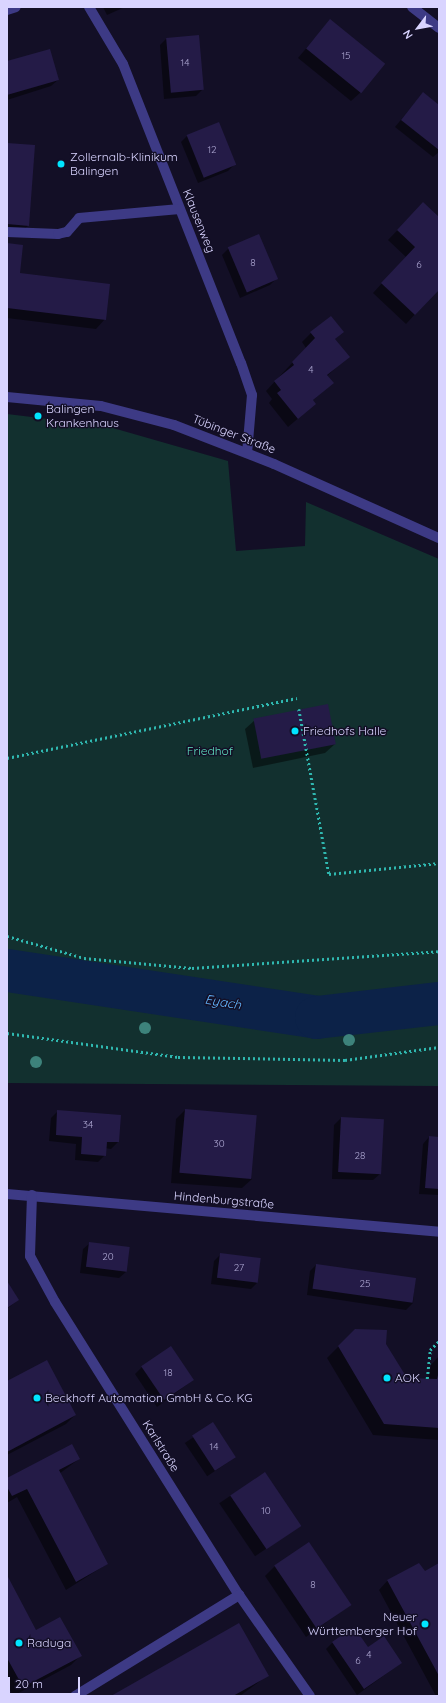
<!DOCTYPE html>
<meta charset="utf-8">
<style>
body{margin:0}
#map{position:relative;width:446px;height:1703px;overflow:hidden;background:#130f26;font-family:Quicksand,sans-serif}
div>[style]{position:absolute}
.green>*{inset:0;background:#12302f}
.shadow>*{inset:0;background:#0007;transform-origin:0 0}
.river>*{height:43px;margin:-21.5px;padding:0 21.5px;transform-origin:21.5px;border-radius:21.5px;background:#0c2248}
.building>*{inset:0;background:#241b47;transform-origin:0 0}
.path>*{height:2.5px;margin-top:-1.25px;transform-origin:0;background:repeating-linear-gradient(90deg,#2fb8b0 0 2px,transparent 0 5px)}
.minor>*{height:10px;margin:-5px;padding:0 5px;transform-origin:5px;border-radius:5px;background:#3d3a85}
.trees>*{width:12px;height:12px;margin:-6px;border-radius:50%;background:#3d827b}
.dots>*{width:11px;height:11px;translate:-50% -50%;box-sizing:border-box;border:2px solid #130f26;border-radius:50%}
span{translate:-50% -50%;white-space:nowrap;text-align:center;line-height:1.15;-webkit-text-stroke:3px #130f26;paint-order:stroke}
.number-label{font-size:10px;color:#aca6d1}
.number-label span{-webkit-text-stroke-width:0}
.poi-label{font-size:12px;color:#d9d4ff}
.left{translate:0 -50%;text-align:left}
.right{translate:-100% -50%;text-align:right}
.street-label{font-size:12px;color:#d9d4ff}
.park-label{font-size:12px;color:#5fe0c0}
.water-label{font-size:13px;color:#62b6ff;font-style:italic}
.frame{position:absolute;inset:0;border:8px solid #d9d4ff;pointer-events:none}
.north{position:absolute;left:398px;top:8px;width:40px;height:40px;-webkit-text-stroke:3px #130f26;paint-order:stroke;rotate:238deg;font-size:11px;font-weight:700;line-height:16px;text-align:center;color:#d9d4ff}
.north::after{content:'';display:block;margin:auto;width:14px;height:18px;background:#d9d4ff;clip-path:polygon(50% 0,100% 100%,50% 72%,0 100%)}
.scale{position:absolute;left:8px;top:1677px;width:72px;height:18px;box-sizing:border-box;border:2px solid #d9d4ff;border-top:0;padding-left:5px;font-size:12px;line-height:14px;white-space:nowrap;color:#d9d4ff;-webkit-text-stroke:3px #130f26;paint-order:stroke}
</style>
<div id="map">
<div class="green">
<div style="clip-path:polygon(7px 414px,106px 426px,228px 461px,236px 551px,305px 546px,306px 502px,439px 559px,439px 1086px,7px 1083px)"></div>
</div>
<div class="shadow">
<div style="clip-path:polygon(103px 7px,125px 7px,107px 15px)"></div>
<div style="clip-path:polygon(330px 20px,361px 92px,351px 101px,298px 58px)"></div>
<div style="clip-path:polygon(167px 38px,203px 89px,196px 96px,164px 99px,160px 45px)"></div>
<div style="clip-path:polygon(7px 62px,58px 80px,51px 86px,7px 100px)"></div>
<div style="clip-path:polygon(423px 93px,439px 106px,439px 152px,433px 157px,395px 127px)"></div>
<div style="clip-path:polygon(188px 135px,235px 164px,228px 171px,198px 183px,181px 142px)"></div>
<div style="clip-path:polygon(7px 144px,28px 226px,18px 235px,7px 234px)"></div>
<div style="clip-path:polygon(414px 213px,439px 218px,439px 288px,406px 324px,373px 293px,406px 257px,388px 240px)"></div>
<div style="clip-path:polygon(7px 244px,19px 274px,105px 319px,96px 329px,7px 318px)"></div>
<div style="clip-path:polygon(229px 248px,276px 279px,270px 285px,240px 298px,222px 255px)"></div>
<div style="clip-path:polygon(342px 332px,334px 340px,348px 357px,327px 376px,332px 383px,312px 401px,315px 404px,288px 427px,269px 403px,272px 399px,266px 391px,306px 348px,302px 342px,311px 333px)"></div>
<div style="clip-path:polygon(255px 720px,335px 744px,325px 753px,253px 768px,245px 729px)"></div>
<div style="clip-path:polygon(185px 1110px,252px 1179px,242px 1188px,171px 1183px,176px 1119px)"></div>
<div style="clip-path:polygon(58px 1111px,118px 1142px,111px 1149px,105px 1148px,105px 1155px,98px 1162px,75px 1160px,76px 1144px,49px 1141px,51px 1118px)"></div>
<div style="clip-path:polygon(341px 1118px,380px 1174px,373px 1180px,332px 1179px,334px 1125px)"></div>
<div style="clip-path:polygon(429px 1137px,439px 1138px,439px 1195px,419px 1194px,423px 1144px)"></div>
<div style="clip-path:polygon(90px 1243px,126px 1272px,119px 1278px,80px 1273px,83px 1249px)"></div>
<div style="clip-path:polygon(221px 1254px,257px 1283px,251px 1289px,211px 1284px,214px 1261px)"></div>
<div style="clip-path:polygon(316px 1265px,415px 1279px,413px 1303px,406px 1310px,307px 1295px,310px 1271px)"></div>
<div style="clip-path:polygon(7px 1283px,18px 1300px,7px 1309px)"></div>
<div style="clip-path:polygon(355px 1330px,385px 1345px,406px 1379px,428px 1380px,431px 1365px,439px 1356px,439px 1440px,373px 1435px,327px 1358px)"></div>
<div style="clip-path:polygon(142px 1367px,193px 1380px,157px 1407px,135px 1374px)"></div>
<div style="clip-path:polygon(7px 1382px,75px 1415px,66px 1424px,7px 1455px)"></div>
<div style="left:213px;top:1424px;width:40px;height:34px;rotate:56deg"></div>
<div style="clip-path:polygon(79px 1459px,59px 1474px,107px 1564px,66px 1590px,17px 1497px,7px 1503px,7px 1479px)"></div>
<div style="left:264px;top:1473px;width:64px;height:54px;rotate:56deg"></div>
<div style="clip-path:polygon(439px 1565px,439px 1696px,436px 1696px,379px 1590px,388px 1580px,425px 1572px)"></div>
<div style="clip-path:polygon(275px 1566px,350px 1605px,306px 1637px,265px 1576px)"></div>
<div style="clip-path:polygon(7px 1577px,36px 1631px,80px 1656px,71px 1665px,13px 1696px,7px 1684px)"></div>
<div style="clip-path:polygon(333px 1642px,367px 1648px,401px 1663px,357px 1695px,326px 1649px)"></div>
<div style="clip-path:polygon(268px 1675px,240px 1696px,113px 1696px)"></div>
</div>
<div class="river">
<div style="left:7px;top:970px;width:313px;rotate:8.6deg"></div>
<div style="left:316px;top:1017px;width:124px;rotate:-6.5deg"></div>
</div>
<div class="building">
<div style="left:330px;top:19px;width:71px;height:38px;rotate:39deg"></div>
<div style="left:199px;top:35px;width:55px;height:33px;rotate:85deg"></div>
<div style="clip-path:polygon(50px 49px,59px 80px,7px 95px,7px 61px)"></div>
<div style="clip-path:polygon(423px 92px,439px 105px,439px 150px,401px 120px)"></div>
<div style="left:219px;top:122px;width:46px;height:35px;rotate:68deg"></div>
<div style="clip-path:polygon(7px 143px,35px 145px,29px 226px,7px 224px)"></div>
<div style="clip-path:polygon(423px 202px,439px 217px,439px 290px,415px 315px,381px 283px,415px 247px,397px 230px)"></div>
<div style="left:259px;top:234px;width:49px;height:34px;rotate:67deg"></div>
<div style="clip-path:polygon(7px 243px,23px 245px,20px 273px,110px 284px,106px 320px,7px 308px)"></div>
<div style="clip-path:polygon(331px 316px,344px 332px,335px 339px,350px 357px,327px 375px,334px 383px,313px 400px,316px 404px,298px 419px,277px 393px,281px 390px,274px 381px,294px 365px,292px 362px,315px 338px,310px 332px)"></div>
<div style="left:328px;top:704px;width:41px;height:76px;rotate:79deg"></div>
<div style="left:185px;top:1109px;width:72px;height:64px;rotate:5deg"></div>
<div style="clip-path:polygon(57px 1110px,121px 1115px,119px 1142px,107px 1142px,106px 1156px,81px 1154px,82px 1137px,56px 1135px)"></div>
<div style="left:341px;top:1117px;width:43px;height:55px;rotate:3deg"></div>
<div style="clip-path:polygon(429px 1136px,439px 1137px,439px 1189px,425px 1188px)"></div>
<div style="left:89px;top:1242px;width:41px;height:25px;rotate:7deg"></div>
<div style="left:220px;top:1253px;width:41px;height:25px;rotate:7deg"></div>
<div style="left:316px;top:1264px;width:101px;height:25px;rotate:8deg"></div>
<div style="clip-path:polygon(7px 1281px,19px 1300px,7px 1308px)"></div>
<div style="clip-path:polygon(355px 1329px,387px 1330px,386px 1344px,407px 1378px,437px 1379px,439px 1371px,439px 1428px,384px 1424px,338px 1346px)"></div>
<div style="left:171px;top:1346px;width:41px;height:36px;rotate:56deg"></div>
<div style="clip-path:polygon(47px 1360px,76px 1415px,7px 1452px,7px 1381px)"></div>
<div style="left:213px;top:1422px;width:42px;height:25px;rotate:57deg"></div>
<div style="clip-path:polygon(72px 1444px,80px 1459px,59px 1470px,108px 1564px,76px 1582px,27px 1489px,12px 1496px,7px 1487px,7px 1478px)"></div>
<div style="left:265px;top:1472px;width:65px;height:42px;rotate:56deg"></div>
<div style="left:309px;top:1542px;width:76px;height:42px;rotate:56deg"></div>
<div style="clip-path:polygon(419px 1563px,425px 1571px,439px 1563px,439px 1676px,387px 1580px)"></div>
<div style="clip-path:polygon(7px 1575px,36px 1630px,60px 1617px,82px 1656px,23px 1687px,7px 1658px)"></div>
<div style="clip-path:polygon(239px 1623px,269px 1676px,233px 1696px,111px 1696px)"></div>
<div style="clip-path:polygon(354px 1627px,368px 1647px,384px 1636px,402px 1663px,364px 1689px,332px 1642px)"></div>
</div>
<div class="path">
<div style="left:299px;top:709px;width:168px;rotate:79.7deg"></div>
<div style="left:329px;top:874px;width:111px;rotate:-5.7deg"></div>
<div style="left:7px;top:758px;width:296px;rotate:-11.7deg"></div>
<div style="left:7px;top:936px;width:80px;rotate:15.9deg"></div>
<div style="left:84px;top:958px;width:108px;rotate:5.3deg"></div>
<div style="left:192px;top:968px;width:248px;rotate:-3.9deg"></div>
<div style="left:7px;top:1033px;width:173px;rotate:8deg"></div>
<div style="left:178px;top:1057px;width:167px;rotate:1deg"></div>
<div style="left:345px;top:1060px;width:95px;rotate:-7.9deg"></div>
<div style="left:427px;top:1379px;width:29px;rotate:-84deg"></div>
<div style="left:430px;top:1350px;width:13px;rotate:-45deg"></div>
</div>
<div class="minor">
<div style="left:89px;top:7px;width:66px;rotate:59.2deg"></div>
<div style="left:123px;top:64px;width:321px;rotate:68.5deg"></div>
<div style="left:241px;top:363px;width:34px;rotate:71deg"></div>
<div style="left:252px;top:395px;width:58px;rotate:94.9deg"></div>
<div style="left:412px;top:7px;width:34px;rotate:38deg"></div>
<div style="left:7px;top:10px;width:9px;rotate:-18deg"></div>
<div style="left:7px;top:232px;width:51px;rotate:2.2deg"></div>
<div style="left:58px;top:234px;width:9px;rotate:-13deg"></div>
<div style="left:67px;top:232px;width:18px;rotate:-49deg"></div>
<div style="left:79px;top:218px;width:101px;rotate:-5.1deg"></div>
<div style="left:7px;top:397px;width:94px;rotate:5.5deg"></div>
<div style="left:101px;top:406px;width:75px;rotate:14.6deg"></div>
<div style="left:174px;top:425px;width:107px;rotate:21.3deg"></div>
<div style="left:274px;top:464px;width:181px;rotate:24.2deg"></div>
<div style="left:7px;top:1194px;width:434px;rotate:5deg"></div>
<div style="left:32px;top:1195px;width:61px;rotate:91.9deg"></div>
<div style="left:30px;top:1256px;width:52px;rotate:61.5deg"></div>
<div style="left:55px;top:1302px;width:346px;rotate:57.9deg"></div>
<div style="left:239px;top:1595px;width:123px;rotate:54.9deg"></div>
<div style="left:75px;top:1696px;width:193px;rotate:-31.6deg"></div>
</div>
<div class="trees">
<div style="left:145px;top:1028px"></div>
<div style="left:349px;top:1040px"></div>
<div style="left:36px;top:1062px"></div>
</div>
<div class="dots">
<div style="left:61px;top:164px;background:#00e5ff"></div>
<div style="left:38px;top:416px;background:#00e5ff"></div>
<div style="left:295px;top:731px;background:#00e5ff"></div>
<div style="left:387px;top:1378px;background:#00e5ff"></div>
<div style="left:37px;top:1398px;background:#00e5ff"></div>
<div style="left:425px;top:1624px;background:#00e5ff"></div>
<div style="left:19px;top:1643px;background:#00e5ff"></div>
</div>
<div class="number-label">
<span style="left:346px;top:56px">15</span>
<span style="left:185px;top:63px">14</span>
<span style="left:212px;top:150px">12</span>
<span style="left:253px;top:263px">8</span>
<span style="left:419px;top:265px">6</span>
<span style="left:311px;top:370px">4</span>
<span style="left:88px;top:1125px">34</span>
<span style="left:219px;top:1144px">30</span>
<span style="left:360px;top:1156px">28</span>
<span style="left:108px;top:1257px">20</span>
<span style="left:239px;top:1268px">27</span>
<span style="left:365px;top:1284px">25</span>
<span style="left:168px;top:1373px">18</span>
<span style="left:214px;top:1447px">14</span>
<span style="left:266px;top:1511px">10</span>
<span style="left:313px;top:1585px">8</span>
<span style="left:369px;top:1655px">4</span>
<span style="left:358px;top:1661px">6</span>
</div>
<div class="poi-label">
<span class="left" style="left:70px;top:164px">Zollernalb-Klinikum<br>Balingen</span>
<span class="left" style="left:46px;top:416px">Balingen<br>Krankenhaus</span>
<span class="left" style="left:303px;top:731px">Friedhofs Halle</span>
<span class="left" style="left:395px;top:1378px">AOK</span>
<span class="left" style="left:45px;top:1398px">Beckhoff Automation GmbH &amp; Co. KG</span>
<span class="right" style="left:417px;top:1624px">Neuer<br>Württemberger Hof</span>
<span class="left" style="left:27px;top:1643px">Raduga</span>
</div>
<div class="street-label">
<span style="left:199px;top:221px;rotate:68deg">Klausenweg</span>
<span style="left:234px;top:434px;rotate:21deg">Tübinger Straße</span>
<span style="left:224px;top:1200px;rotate:5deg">Hindenburgstraße</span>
<span style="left:161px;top:1446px;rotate:58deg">Karlstraße</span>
</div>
<div class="park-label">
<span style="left:210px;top:751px">Friedhof</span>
</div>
<div class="water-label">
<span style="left:223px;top:1002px;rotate:9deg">Eyach</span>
</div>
<div class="frame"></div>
<div class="north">N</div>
<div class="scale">20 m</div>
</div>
